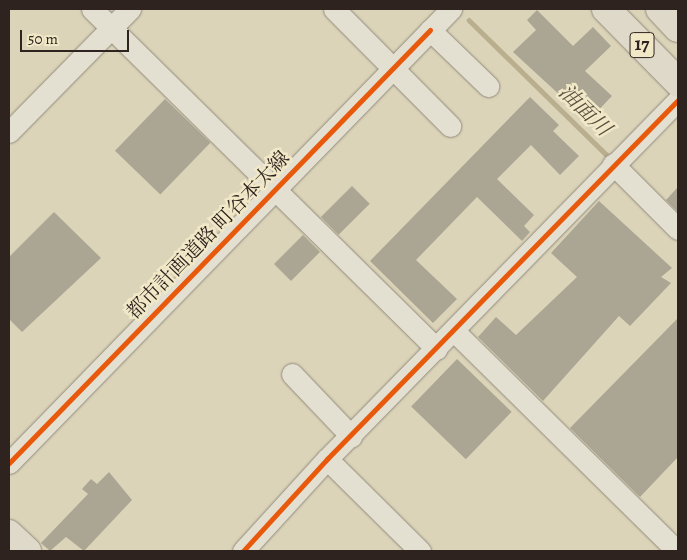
<!DOCTYPE html>
<meta charset="utf-8">
<style>
body{margin:0}
#map{position:relative;width:687px;height:560px;overflow:hidden;background:#dcd4b9;font-family:Alegreya,"Noto Serif JP",serif}
div>[style]{position:absolute}
.stream>*{height:4.5px;margin:-2.25px;padding:0 2.25px;transform-origin:2.25px;border-radius:2.25px;background:#b9ae8e}
.building>*{inset:0;background:#aba594;transform-origin:0 0}
.roads{filter:drop-shadow(0 0 1px #928b7c) drop-shadow(0 0 1px #928b7c)}
.minor>*{height:21px;margin:-10.5px;padding:0 10.5px;transform-origin:10.5px;border-radius:10.5px;background:#e3dfd1}
.major>*{height:26px;margin:-13px;padding:0 13px;transform-origin:13px;border-radius:13px;background:#ded9c9}
.highway>*{height:28px;margin:-14px;padding:0 14px;transform-origin:14px;border-radius:14px;background:#ded9c9}
.cycleway>*{height:5px;margin:-2.5px;padding:0 2.5px;transform-origin:2.5px;border-radius:2.5px;background:#e8590c}
span{translate:-50% -50%;white-space:nowrap;text-align:center;line-height:1.15;-webkit-text-stroke:5px #f1e8c8;paint-order:stroke}
.shield-label span{padding:1px 4px;background:#f1e8c8;border:1px solid;border-radius:4px;-webkit-text-stroke-width:0}
.shield-label{font-size:19px;color:#2f231f;font-weight:700}
.street-label{font-size:20px;color:#2f231f}
.water-label{font-size:21px;color:#5a4e3f;font-style:italic}
.frame{position:absolute;inset:0;border:10px solid #2f231f;pointer-events:none}
.scale{position:absolute;left:20px;top:30px;width:109px;height:22px;box-sizing:border-box;border:2px solid #2f231f;border-top:0;padding-left:6px;font-size:15px;line-height:18px;white-space:nowrap;color:#2f231f;-webkit-text-stroke:4px #f1e8c8;paint-order:stroke}
</style>
<div id="map">
<div class="stream">
<div style="left:469px;top:20px;width:197px;rotate:44.4deg"></div>
</div>
<div class="building">
<div style="clip-path:polygon(537px 10px,573px 46px,593px 27px,611px 46px,585px 71px,612px 96px,588px 121px,513px 52px,536px 30px,527px 20px)"></div>
<div style="clip-path:polygon(530px 97px,559px 125px,553px 131px,579px 156px,560px 175px,531px 145px,497px 179px,534px 215px,524px 226px,530px 232px,522px 241px,477px 197px,416px 260px,457px 299px,433px 323px,370px 261px)"></div>
<div style="left:165px;top:99px;width:63px;height:72px;rotate:44deg"></div>
<div style="left:352px;top:186px;width:25px;height:44px;rotate:45deg"></div>
<div style="clip-path:polygon(678px 187px,678px 212px,666px 200px)"></div>
<div style="clip-path:polygon(599px 201px,672px 268px,661px 277px,671px 283px,630px 326px,619px 316px,543px 401px,478px 337px,496px 317px,516px 335px,577px 277px,551px 253px)"></div>
<div style="clip-path:polygon(54px 212px,101px 258px,22px 332px,9px 319px,9px 257px)"></div>
<div style="left:303px;top:235px;width:24px;height:41px;rotate:45deg"></div>
<div style="clip-path:polygon(678px 318px,678px 457px,640px 497px,570px 428px)"></div>
<div style="left:457px;top:359px;width:76px;height:66px;rotate:44deg"></div>
<div style="clip-path:polygon(109px 472px,132px 500px,84px 551px,66px 537px,50px 551px,41px 543px,88px 494px,82px 489px,91px 479px,97px 484px)"></div>
</div>
<div class="roads">
<div class="minor">
<div style="left:92px;top:9px;width:484px;rotate:44.6deg"></div>
<div style="left:334px;top:9px;width:165px;rotate:45.2deg"></div>
<div style="left:430px;top:30px;width:81px;rotate:44deg"></div>
<div style="left:9px;top:132px;width:173px;rotate:-45.5deg"></div>
<div style="left:613px;top:164px;width:92px;rotate:45deg"></div>
<div style="left:454px;top:331px;width:303px;rotate:44.6deg"></div>
<div style="left:292px;top:374px;width:86px;rotate:46.4deg"></div>
<div style="left:327px;top:459px;width:131px;rotate:44.7deg"></div>
<div style="left:9px;top:463px;width:634px;rotate:-45.77deg"></div>
<div style="left:243px;top:551px;width:125px;rotate:-47.6deg"></div>
<div style="left:327px;top:459px;width:502px;rotate:-45.65deg"></div>
</div>
<div class="major">
<div style="left:9px;top:533px;width:26px;rotate:43deg"></div>
</div>
<div class="highway">
<div style="left:606px;top:9px;width:103px;rotate:45.4deg"></div>
<div style="left:660px;top:9px;width:26px;rotate:47deg"></div>
</div>
</div>
<div class="cycleway">
<div style="left:9px;top:463px;width:604px;rotate:-45.81deg"></div>
<div style="left:243px;top:551px;width:125px;rotate:-47.6deg"></div>
<div style="left:327px;top:459px;width:502px;rotate:-45.65deg"></div>
</div>
<div class="shield-label">
<span style="left:642px;top:45px">17</span>
</div>
<div class="street-label">
<span style="left:208px;top:235px;rotate:-46deg">都市計画道路 町谷本太線</span>
</div>
<div class="water-label">
<span style="left:585px;top:110px;rotate:44deg">油面川</span>
</div>
<div class="frame"></div>
<div class="scale">50 m</div>
</div>
